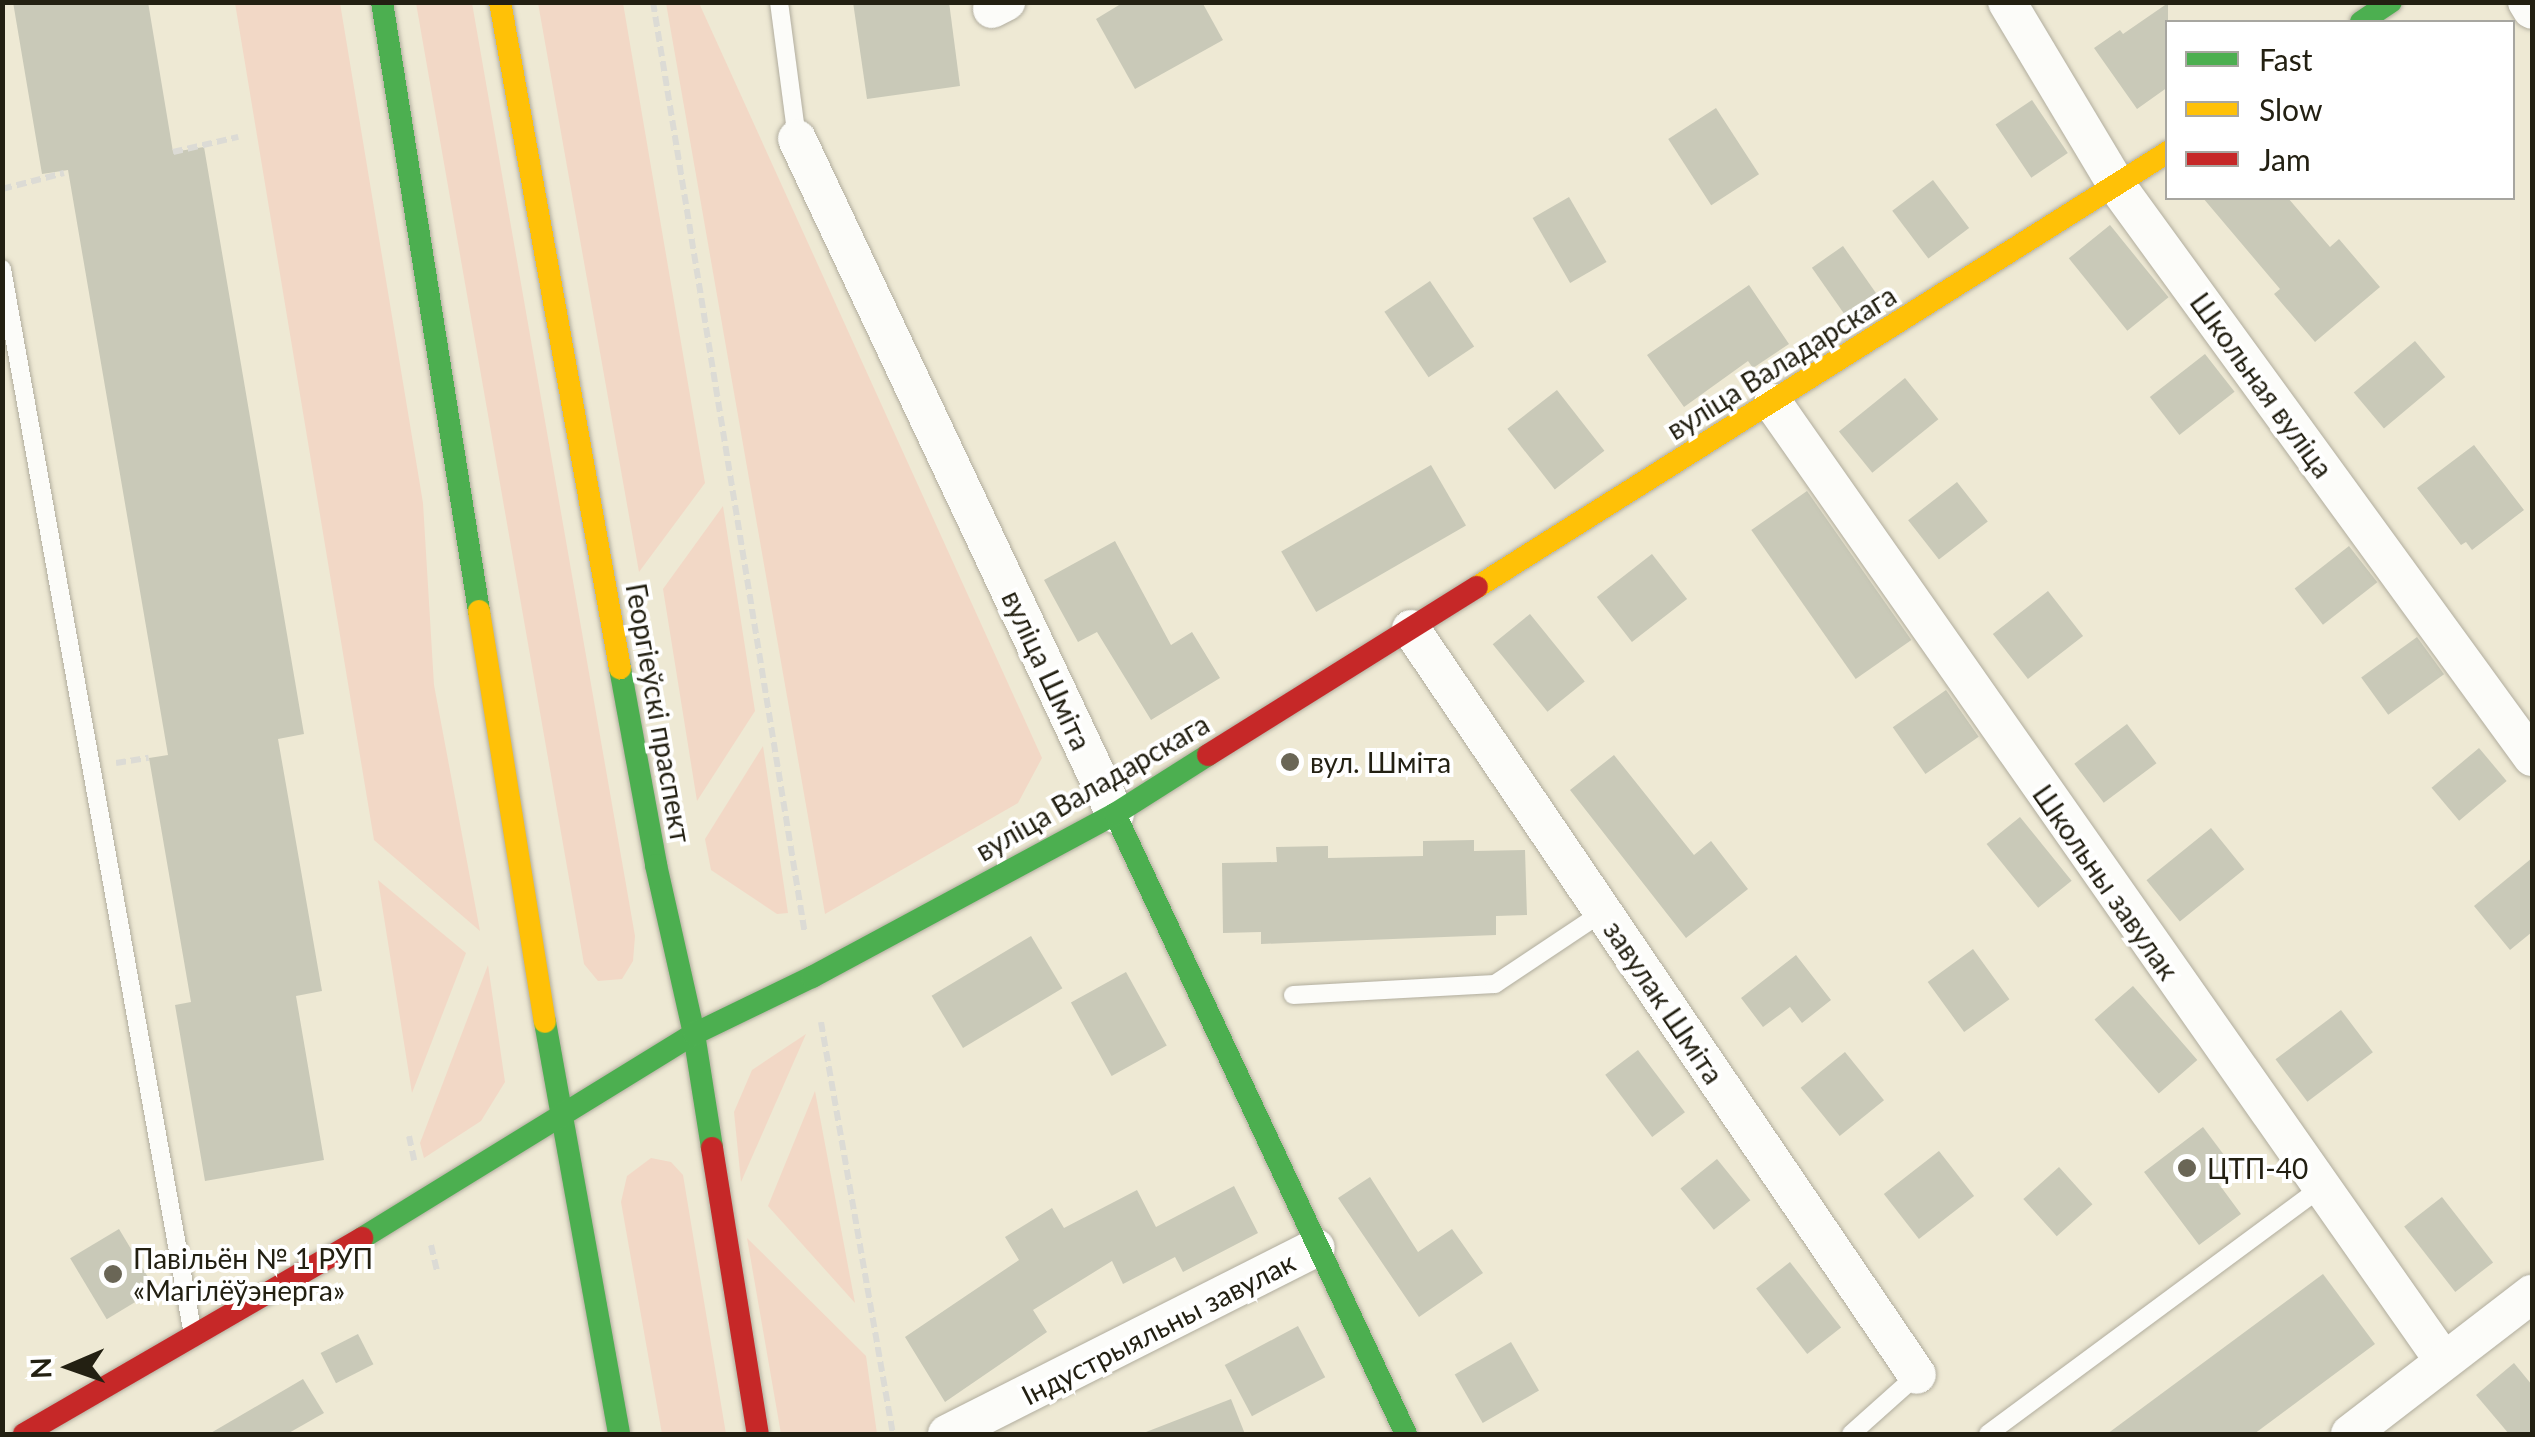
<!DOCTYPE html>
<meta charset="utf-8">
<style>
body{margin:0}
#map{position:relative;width:2535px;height:1437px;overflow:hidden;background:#eee9d4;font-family:Lato,sans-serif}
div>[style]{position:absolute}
.green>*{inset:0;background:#f2d8c6}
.building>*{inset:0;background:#c9c9b8;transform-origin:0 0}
.path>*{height:6px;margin-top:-3px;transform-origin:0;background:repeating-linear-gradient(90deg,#dcdbd5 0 10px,transparent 0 15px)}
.roads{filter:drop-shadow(0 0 2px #b1ad9e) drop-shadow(0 0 2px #b1ad9e)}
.lane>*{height:18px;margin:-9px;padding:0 9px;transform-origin:9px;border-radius:9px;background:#fcfcf9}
.street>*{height:38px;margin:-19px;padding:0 19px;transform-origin:19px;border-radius:19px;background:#fcfcf9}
.fast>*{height:22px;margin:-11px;padding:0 11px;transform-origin:11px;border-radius:11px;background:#4caf50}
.slow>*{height:22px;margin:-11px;padding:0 11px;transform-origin:11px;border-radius:11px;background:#ffc107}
.jam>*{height:22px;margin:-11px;padding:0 11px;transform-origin:11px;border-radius:11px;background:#c62828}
.dots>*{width:28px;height:28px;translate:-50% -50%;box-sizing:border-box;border:5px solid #fff;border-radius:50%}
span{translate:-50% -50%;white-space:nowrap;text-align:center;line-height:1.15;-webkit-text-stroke:8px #fff;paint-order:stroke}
.street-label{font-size:28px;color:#232012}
.poi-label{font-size:28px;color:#232012}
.left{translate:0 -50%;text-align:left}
.frame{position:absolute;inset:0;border:5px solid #232012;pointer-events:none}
.legend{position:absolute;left:2165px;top:20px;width:350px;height:180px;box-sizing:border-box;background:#fff;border:2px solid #a7a6a0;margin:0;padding:12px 18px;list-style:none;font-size:30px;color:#232012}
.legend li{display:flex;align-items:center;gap:20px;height:50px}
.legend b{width:50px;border:2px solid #a7a6a0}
.north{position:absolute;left:20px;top:1317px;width:100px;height:100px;-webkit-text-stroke:8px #fff;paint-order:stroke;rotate:268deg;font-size:28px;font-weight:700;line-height:40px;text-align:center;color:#232012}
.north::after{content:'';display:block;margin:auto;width:35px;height:45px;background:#232012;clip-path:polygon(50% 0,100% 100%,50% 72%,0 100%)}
</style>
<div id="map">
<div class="green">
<div style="clip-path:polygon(235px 3px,340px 3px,423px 503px,434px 685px,480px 931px,374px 840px)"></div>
<div style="clip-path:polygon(416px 3px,472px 3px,635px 936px,633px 961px,622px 979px,598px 981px,584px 964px)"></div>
<div style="clip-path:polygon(538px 3px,623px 3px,705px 483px,639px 572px)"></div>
<div style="clip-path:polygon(666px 3px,699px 3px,1042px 758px,1018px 803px,825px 914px)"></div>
<div style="clip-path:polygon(723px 506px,755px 711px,697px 801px,663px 589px)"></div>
<div style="clip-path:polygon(763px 746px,788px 913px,777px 914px,711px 870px,705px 839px)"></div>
<div style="clip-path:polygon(378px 880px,466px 953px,412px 1093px)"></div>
<div style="clip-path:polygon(488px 965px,505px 1082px,481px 1121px,424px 1158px,420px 1143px)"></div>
<div style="clip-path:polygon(806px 1034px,741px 1182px,734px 1112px,752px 1070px)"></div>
<div style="clip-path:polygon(815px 1091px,855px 1303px,768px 1206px)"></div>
<div style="clip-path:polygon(651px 1158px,671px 1162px,683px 1175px,726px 1434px,662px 1434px,621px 1202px,627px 1176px)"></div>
<div style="clip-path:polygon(747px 1238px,866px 1356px,877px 1434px,781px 1434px)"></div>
</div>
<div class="building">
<div style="clip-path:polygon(13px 2px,148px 2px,173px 152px,204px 147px,304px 734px,278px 739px,322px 991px,296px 996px,324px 1160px,205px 1181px,175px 1005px,191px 1002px,149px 758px,168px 755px,68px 170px,42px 174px)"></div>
<div style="clip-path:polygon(853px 2px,949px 2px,960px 86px,867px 99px)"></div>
<div style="clip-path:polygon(1124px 2px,1202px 2px,1223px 40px,1135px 89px,1096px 19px)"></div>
<div style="clip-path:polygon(2168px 3px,2168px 87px,2137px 109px,2094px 48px,2120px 30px,2123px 34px)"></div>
<div style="left:2032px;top:100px;width:64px;height:44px;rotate:56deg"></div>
<div style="left:1716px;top:108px;width:79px;height:57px;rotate:57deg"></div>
<div style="left:1933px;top:180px;width:60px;height:51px;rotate:53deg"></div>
<div style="left:1569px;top:197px;width:75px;height:42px;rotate:60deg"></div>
<div style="clip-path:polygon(2203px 198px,2288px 198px,2330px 247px,2339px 239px,2380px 287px,2315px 342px,2274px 294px,2280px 289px)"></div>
<div style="left:2110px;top:225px;width:93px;height:53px;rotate:51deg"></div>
<div style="left:1843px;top:246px;width:58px;height:38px;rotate:55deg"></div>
<div style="left:1430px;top:281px;width:79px;height:55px;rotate:56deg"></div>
<div style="clip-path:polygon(1749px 285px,1789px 344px,1753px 368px,1748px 361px,1684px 407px,1647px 355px)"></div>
<div style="left:2415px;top:341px;width:47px;height:80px;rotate:50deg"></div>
<div style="left:2205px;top:354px;width:48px;height:70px;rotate:52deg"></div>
<div style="left:1905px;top:378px;width:53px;height:85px;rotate:51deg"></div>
<div style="left:1557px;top:390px;width:77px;height:63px;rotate:52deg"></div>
<div style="clip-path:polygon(2474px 445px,2524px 510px,2472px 550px,2466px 542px,2461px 545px,2417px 488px)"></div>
<div style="left:1431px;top:465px;width:70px;height:173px;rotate:60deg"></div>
<div style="left:1957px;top:482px;width:50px;height:62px;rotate:52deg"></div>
<div style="left:1807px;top:491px;width:182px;height:68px;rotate:55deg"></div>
<div style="clip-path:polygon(1115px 541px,1171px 645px,1192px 632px,1220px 678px,1151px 720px,1097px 632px,1078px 642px,1044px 580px)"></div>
<div style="left:2349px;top:546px;width:46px;height:69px;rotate:52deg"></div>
<div style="left:1652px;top:554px;width:57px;height:70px;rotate:52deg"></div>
<div style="left:2048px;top:591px;width:57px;height:70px;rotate:52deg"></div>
<div style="left:1530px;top:614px;width:87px;height:48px;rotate:51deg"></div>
<div style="left:2417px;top:637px;width:46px;height:69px;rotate:54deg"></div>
<div style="left:1946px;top:690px;width:57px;height:65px;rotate:55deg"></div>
<div style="left:2127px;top:724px;width:49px;height:66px;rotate:53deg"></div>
<div style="left:2479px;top:748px;width:43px;height:62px;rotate:50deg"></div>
<div style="clip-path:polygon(1614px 755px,1694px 855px,1711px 841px,1748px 889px,1686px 938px,1570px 790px)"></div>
<div style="left:2020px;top:817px;width:82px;height:43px;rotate:51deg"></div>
<div style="left:2211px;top:828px;width:53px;height:83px;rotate:51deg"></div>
<div style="clip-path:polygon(1474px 840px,1474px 851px,1525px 850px,1527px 915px,1496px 916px,1496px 935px,1261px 944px,1261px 932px,1223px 933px,1222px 863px,1277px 862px,1276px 847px,1328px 846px,1328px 858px,1423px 856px,1423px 841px)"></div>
<div style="clip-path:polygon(2532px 858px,2532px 932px,2510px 950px,2474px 906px)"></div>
<div style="left:1031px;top:936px;width:61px;height:116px;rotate:59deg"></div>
<div style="left:1973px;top:949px;width:62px;height:56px;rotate:54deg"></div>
<div style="clip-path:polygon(1796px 955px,1831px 1000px,1802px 1023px,1790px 1007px,1763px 1027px,1741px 998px)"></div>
<div style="left:1126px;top:972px;width:84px;height:63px;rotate:61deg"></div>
<div style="left:2133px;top:986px;width:98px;height:51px;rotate:49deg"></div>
<div style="left:2341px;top:1010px;width:53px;height:82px;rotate:53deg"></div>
<div style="left:1638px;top:1050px;width:78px;height:41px;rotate:53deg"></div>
<div style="left:1845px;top:1052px;width:62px;height:57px;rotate:51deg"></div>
<div style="clip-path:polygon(2203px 1127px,2230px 1163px,2213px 1176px,2241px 1214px,2199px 1245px,2144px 1172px)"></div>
<div style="left:1939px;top:1151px;width:57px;height:70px;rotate:52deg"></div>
<div style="left:1717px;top:1159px;width:53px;height:47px;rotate:51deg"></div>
<div style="left:2059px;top:1167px;width:50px;height:48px;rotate:48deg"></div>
<div style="clip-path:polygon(1370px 1177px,1418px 1252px,1452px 1229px,1483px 1273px,1419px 1317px,1338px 1198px)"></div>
<div style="clip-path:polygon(1234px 1186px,1258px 1233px,1183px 1272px,1175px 1257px,1123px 1284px,1112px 1261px,1033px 1310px,1047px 1332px,945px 1402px,905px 1337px,1019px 1260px,1005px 1237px,1052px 1208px,1064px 1228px,1137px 1190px,1156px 1227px)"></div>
<div style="left:2442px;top:1197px;width:83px;height:48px;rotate:52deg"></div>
<div style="left:119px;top:1229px;width:71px;height:57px;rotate:59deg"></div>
<div style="left:1790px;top:1262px;width:83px;height:43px;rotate:52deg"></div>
<div style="clip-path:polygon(2323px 1274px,2375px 1344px,2254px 1434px,2107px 1434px)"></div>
<div style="left:1298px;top:1326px;width:58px;height:83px;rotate:62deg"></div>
<div style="left:358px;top:1334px;width:34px;height:42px;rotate:63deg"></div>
<div style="left:1511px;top:1342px;width:56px;height:65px;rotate:60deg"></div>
<div style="clip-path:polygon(2514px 1363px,2532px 1385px,2532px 1434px,2509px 1434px,2476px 1395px)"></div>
<div style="clip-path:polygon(303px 1379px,324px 1413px,287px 1434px,209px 1434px)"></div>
<div style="clip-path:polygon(1231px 1399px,1245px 1434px,1147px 1434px,1146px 1432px)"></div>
</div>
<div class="path">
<div style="left:653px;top:2px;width:944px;rotate:80.74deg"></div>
<div style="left:173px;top:152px;width:67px;rotate:-13deg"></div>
<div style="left:2px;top:189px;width:64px;rotate:-14.5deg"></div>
<div style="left:116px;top:763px;width:33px;rotate:-9deg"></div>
<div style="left:821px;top:1022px;width:418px;rotate:80.1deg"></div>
<div style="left:409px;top:1136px;width:25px;rotate:78deg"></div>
<div style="left:431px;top:1245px;width:27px;rotate:77deg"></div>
</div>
<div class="roads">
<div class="lane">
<div style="left:779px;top:2px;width:138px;rotate:82.5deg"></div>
<div style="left:2px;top:269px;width:1077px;rotate:79.84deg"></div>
<div style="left:1293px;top:995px;width:202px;rotate:-3.1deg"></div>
<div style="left:1495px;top:984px;width:130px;rotate:-33.7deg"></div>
<div style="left:1851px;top:1434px;width:89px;rotate:-41.8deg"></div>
<div style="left:1988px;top:1434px;width:412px;rotate:-36.5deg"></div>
</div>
<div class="street">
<div style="left:2007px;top:2px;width:214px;rotate:59.1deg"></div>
<div style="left:2117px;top:186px;width:706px;rotate:53.99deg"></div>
<div style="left:2527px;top:2px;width:9px;rotate:58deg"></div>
<div style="left:992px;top:9px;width:16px;rotate:-27deg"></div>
<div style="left:797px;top:139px;width:746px;rotate:64.77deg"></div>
<div style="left:1773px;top:403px;width:1168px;rotate:55deg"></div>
<div style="left:1411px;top:629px;width:901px;rotate:55.85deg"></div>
<div style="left:947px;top:1434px;width:413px;rotate:-26.8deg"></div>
<div style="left:2350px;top:1434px;width:230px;rotate:-37.6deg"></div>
</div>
<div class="fast">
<div style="left:382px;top:2px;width:617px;rotate:80.95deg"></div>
<div style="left:2361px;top:22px;width:36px;rotate:-34deg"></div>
<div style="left:620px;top:668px;width:200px;rotate:79.6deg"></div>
<div style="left:656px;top:865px;width:173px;rotate:77.3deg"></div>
<div style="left:694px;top:1034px;width:115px;rotate:81deg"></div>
<div style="left:1115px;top:814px;width:685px;rotate:64.86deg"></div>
<div style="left:545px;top:1022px;width:419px;rotate:79.8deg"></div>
<div style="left:362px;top:1238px;width:390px;rotate:-31.6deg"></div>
<div style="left:694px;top:1034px;width:131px;rotate:-25.8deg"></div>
<div style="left:812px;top:977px;width:344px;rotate:-28.3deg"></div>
<div style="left:1115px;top:814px;width:110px;rotate:-32.4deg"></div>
</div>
<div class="slow">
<div style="left:500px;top:2px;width:677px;rotate:79.79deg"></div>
<div style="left:1477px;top:587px;width:817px;rotate:-32.19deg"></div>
<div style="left:479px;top:611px;width:416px;rotate:80.9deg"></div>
</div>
<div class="jam">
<div style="left:1208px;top:755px;width:317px;rotate:-32deg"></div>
<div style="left:712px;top:1148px;width:290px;rotate:80.9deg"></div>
<div style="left:24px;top:1434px;width:391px;rotate:-30.1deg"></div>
</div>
</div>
<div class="dots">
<div style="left:1290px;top:762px;background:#6a6656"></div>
<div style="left:2187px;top:1168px;background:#6a6656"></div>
<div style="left:113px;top:1274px;background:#6a6656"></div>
</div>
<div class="street-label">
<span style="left:1781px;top:362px;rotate:-32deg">вуліца Валадарскага</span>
<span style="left:2262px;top:385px;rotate:54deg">Школьная вуліца</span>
<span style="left:1047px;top:670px;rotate:65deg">вуліца Шміта</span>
<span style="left:659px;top:713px;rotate:80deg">Георгіеўскі праспект</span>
<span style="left:1092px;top:787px;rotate:-30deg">вуліца Валадарскага</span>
<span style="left:2106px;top:882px;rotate:55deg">Школьны завулак</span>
<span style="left:1664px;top:1002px;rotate:56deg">завулак Шміта</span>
<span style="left:1158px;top:1328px;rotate:-27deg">Індустрыяльны завулак</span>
</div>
<div class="poi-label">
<span class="left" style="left:1310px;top:762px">вул. Шміта</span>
<span class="left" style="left:2207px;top:1168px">ЦТП-40</span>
<span class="left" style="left:133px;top:1274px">Павільён № 1 РУП<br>«Магілёўэнерга»</span>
</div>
<div class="frame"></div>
<ul class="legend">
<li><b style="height:12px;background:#4caf50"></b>Fast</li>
<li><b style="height:12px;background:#ffc107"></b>Slow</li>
<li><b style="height:12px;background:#c62828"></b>Jam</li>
</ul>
<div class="north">N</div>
</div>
